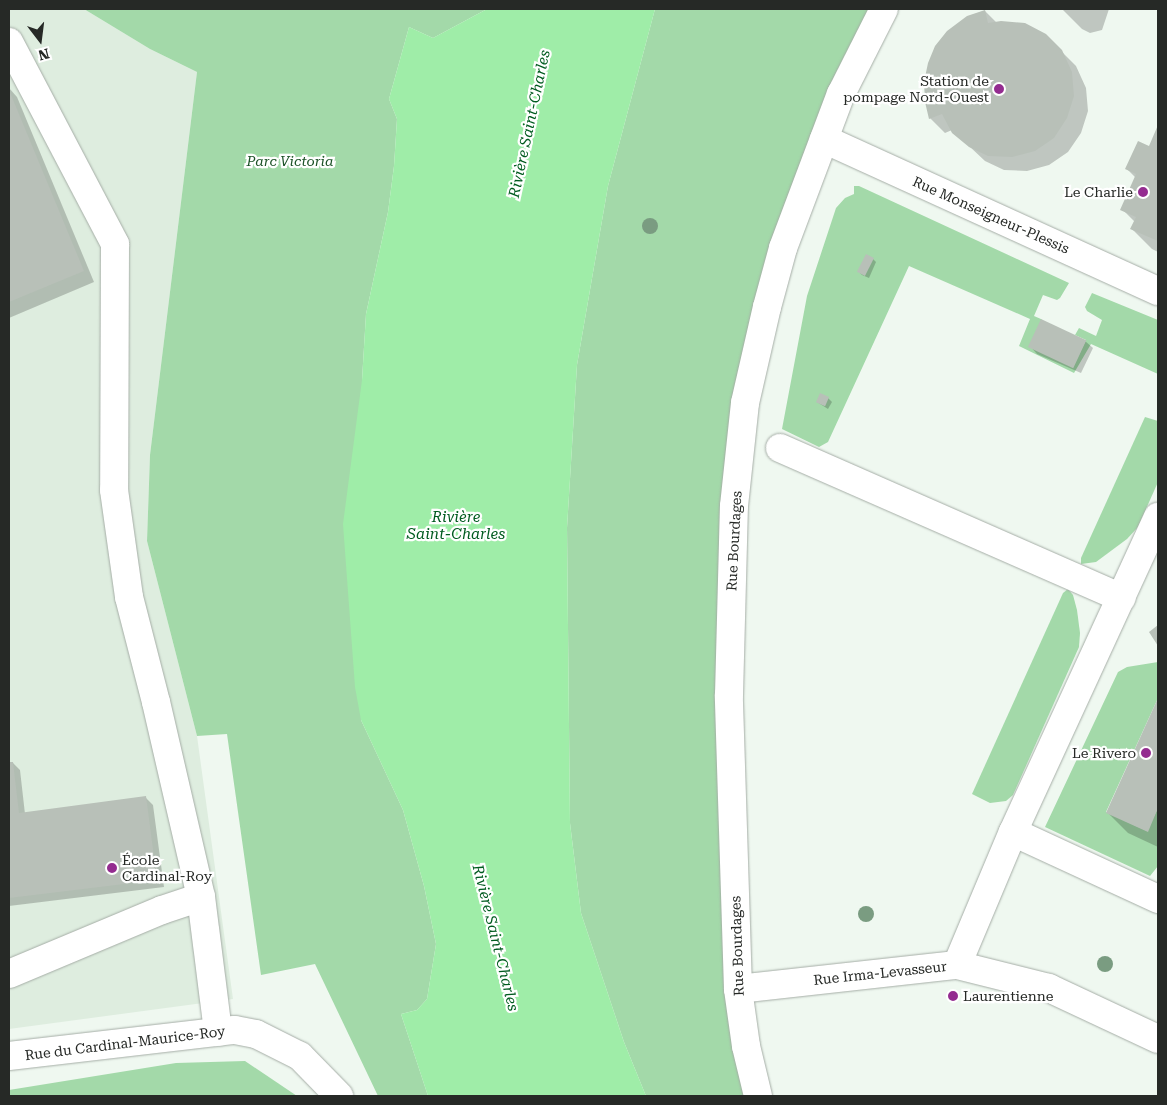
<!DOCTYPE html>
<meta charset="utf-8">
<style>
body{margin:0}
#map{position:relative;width:1167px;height:1105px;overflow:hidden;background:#eff8f0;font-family:"Roboto Serif",serif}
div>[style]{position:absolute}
.built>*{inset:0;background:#deeddf}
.green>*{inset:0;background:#a3d9a9}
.water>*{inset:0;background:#9feda8}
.shadow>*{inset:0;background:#0003}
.building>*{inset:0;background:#b8c0b8;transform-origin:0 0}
.roads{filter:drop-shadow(0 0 1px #a5ada6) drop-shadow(0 0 1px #a5ada6)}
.minor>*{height:28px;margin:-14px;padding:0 14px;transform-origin:14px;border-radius:14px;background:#fff}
.trees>*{width:16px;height:16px;margin:-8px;border-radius:50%;background:#7a9c81}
.dots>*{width:14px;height:14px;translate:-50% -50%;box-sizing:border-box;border:2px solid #fff;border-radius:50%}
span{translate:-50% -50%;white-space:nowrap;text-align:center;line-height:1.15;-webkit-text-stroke:4.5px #fff;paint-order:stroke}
.poi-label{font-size:14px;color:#262926}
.right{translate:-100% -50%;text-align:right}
.left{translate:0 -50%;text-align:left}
.park-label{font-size:14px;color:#1b5126;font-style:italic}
.street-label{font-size:14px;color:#262926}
.water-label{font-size:15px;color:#005b1f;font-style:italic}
.frame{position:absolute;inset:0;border:10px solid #262926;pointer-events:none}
.north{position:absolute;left:15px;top:15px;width:50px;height:50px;-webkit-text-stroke:4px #fff;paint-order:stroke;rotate:165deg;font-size:14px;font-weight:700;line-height:20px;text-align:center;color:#262926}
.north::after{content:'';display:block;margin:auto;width:18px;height:22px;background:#262926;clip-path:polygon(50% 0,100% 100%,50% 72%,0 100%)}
</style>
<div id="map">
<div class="built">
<div style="clip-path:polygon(9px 9px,84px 9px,150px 49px,197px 72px,150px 455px,147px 541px,197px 736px,233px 999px,9px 1029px)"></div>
</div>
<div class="green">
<div style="clip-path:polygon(84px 9px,487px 9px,433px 38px,409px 27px,389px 99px,397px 119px,394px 166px,388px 212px,366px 314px,362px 380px,361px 720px,403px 810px,424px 886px,436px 944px,427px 999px,417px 1010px,401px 1014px,428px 1096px,378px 1096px,315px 964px,261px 975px,227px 734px,197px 736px,147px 541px,150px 455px,197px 72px,150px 49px)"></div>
<div style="clip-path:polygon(655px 9px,884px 9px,767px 307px,729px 695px,758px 1096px,646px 1096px,624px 1042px,581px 913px,570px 823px,567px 528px,577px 365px,608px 186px)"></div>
<div style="clip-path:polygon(854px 186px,859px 186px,1069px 283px,1060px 298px,1057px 300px,1043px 295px,1034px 316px,1041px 319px,1073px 367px,1086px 340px,1075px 335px,1079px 328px,1096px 336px,1102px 320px,1087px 311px,1085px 307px,1092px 293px,1158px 320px,1158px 374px,1091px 344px,1074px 373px,1019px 346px,1030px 319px,909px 266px,828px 442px,819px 447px,782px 429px,807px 296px,836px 208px,845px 198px,854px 194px)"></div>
<div style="clip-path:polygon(1145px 417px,1158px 421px,1158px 482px,1138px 527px,1127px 539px,1096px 562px,1081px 564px,1081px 558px)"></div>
<div style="clip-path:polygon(1068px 589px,1073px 595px,1077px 610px,1080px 633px,1079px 647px,1013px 795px,1006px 801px,990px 803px,972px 794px,1063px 593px)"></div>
<div style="clip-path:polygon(1158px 662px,1158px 698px,1106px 812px,1147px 831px,1158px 808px,1158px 866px,1150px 876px,1045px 827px,1118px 672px,1127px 667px)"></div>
<div style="clip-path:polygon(245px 1061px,297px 1096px,9px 1096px,9px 1090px,176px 1063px)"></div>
</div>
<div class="water">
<div style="clip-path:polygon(487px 9px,655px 9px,608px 186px,577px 365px,567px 528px,570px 823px,581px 913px,624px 1042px,646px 1096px,428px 1096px,401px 1014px,417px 1010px,427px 999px,436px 944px,424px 886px,403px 810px,361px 720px,355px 687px,343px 524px,362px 380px,366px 314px,388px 212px,394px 166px,397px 119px,389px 99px,409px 27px,433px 38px)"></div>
</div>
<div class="shadow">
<div style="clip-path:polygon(1062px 9px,1109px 9px,1102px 30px,1090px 33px,1082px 29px)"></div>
<div style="clip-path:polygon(985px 11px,997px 23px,1045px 35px,1076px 66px,1086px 88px,1088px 111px,1081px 133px,1068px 152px,1049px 165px,1027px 171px,1004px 170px,985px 161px,952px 130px,945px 133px,930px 118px)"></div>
<div style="clip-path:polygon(9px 88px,17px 97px,94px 282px,9px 318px)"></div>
<div style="clip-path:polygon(1158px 128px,1158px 252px,1152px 249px,1132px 229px,1135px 222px,1122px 209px,1136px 178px,1127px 169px,1149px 148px)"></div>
<div style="clip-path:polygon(873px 259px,876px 262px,869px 278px,862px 275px,859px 272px)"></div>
<div style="clip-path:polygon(1085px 341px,1093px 348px,1081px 373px,1037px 354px,1030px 346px)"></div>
<div style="clip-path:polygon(828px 398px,832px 402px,828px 409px,817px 402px)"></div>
<div style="clip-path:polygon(1158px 702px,1158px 847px,1128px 833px,1107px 812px)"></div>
<div style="clip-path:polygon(9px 763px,13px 763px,20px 770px,25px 814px,146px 798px,153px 805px,164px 887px,9px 906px)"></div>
</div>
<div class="building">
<div style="clip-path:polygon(985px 10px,988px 23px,1001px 21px,1025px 23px,1046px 34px,1062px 50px,1072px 72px,1074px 96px,1067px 118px,1054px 138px,1035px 151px,1012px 157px,988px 156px,969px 147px,952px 133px,942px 114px,929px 119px,925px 102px,924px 82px,928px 63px,935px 46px,947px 31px,967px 16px)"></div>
<div style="clip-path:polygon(9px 90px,84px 271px,9px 302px)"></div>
<div style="clip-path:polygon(1158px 125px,1158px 241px,1130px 229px,1136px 217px,1120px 210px,1136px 174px,1125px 169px,1138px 141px,1149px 146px)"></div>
<div style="left:866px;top:254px;width:9px;height:20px;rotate:27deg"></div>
<div style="left:1041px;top:319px;width:50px;height:31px;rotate:25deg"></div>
<div style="left:820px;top:393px;width:10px;height:10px;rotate:24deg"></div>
<div style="clip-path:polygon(1158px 625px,1158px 646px,1149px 632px)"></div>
<div style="clip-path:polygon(1158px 698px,1158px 808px,1148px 832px,1106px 813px)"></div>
<div style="clip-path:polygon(9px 762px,13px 762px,19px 813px,146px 796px,157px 880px,9px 898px)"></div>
</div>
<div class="roads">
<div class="minor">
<div style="left:9px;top:42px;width:228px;rotate:62.3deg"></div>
<div style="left:115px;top:244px;width:246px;rotate:90.2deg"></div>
<div style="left:114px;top:490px;width:108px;rotate:82deg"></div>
<div style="left:129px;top:597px;width:108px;rotate:75.6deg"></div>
<div style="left:156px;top:702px;width:200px;rotate:77deg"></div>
<div style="left:201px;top:897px;width:136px;rotate:82.8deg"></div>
<div style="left:824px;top:139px;width:367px;rotate:24.5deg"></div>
<div style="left:780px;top:448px;width:373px;rotate:23.7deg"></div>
<div style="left:1013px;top:832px;width:160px;rotate:24.8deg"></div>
<div style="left:957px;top:965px;width:144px;rotate:-67.2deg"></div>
<div style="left:1013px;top:832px;width:347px;rotate:-65.3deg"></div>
<div style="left:9px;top:974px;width:166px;rotate:-22.7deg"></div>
<div style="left:162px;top:910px;width:41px;rotate:-18.4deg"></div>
<div style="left:738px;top:989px;width:220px;rotate:-6.3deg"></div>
<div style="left:957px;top:965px;width:95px;rotate:14deg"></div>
<div style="left:1049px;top:988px;width:120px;rotate:25.1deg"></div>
<div style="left:9px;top:1056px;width:227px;rotate:-6.6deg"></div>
<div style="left:235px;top:1030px;width:21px;rotate:11deg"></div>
<div style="left:256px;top:1034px;width:49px;rotate:26.6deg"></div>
<div style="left:300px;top:1056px;width:56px;rotate:45.7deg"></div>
<div style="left:758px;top:1096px;width:51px;rotate:-103.5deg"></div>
<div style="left:746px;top:1046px;width:58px;rotate:-98deg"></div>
<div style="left:738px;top:989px;width:294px;rotate:-91.8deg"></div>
<div style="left:729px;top:695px;width:189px;rotate:-88.5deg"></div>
<div style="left:734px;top:506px;width:104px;rotate:-83.9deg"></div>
<div style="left:745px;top:403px;width:98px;rotate:-77.1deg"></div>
<div style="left:767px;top:307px;width:61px;rotate:-74.8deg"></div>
<div style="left:783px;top:248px;width:165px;rotate:-69.4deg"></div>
<div style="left:841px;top:94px;width:95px;rotate:-63.2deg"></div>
</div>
</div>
<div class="trees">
<div style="left:650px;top:226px"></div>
<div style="left:866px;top:914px"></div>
<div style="left:1105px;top:964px"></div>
</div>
<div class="dots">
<div style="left:999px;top:89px;background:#942c90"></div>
<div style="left:1143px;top:192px;background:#942c90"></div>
<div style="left:1146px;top:753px;background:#942c90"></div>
<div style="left:112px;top:868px;background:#942c90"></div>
<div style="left:953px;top:996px;background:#942c90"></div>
</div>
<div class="poi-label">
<span class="right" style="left:989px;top:89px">Station de<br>pompage Nord-Ouest</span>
<span class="right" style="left:1133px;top:192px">Le Charlie</span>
<span class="right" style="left:1136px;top:753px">Le Rivero</span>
<span class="left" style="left:122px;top:868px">École<br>Cardinal-Roy</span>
<span class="left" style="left:963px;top:996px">Laurentienne</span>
</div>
<div class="park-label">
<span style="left:290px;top:161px">Parc Victoria</span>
</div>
<div class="street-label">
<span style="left:991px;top:215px;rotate:24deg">Rue Monseigneur-Plessis</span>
<span style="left:734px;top:541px;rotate:-87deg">Rue Bourdages</span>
<span style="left:737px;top:946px;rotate:-92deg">Rue Bourdages</span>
<span style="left:880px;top:973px;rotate:-6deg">Rue Irma-Levasseur</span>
<span style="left:125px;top:1043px;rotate:-7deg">Rue du Cardinal-Maurice-Roy</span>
</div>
<div class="water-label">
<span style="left:530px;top:124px;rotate:-78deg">Rivière Saint-Charles</span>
<span style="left:456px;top:526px">Rivière<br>Saint-Charles</span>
<span style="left:495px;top:938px;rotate:76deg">Rivière Saint-Charles</span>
</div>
<div class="frame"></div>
<div class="north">N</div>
</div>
